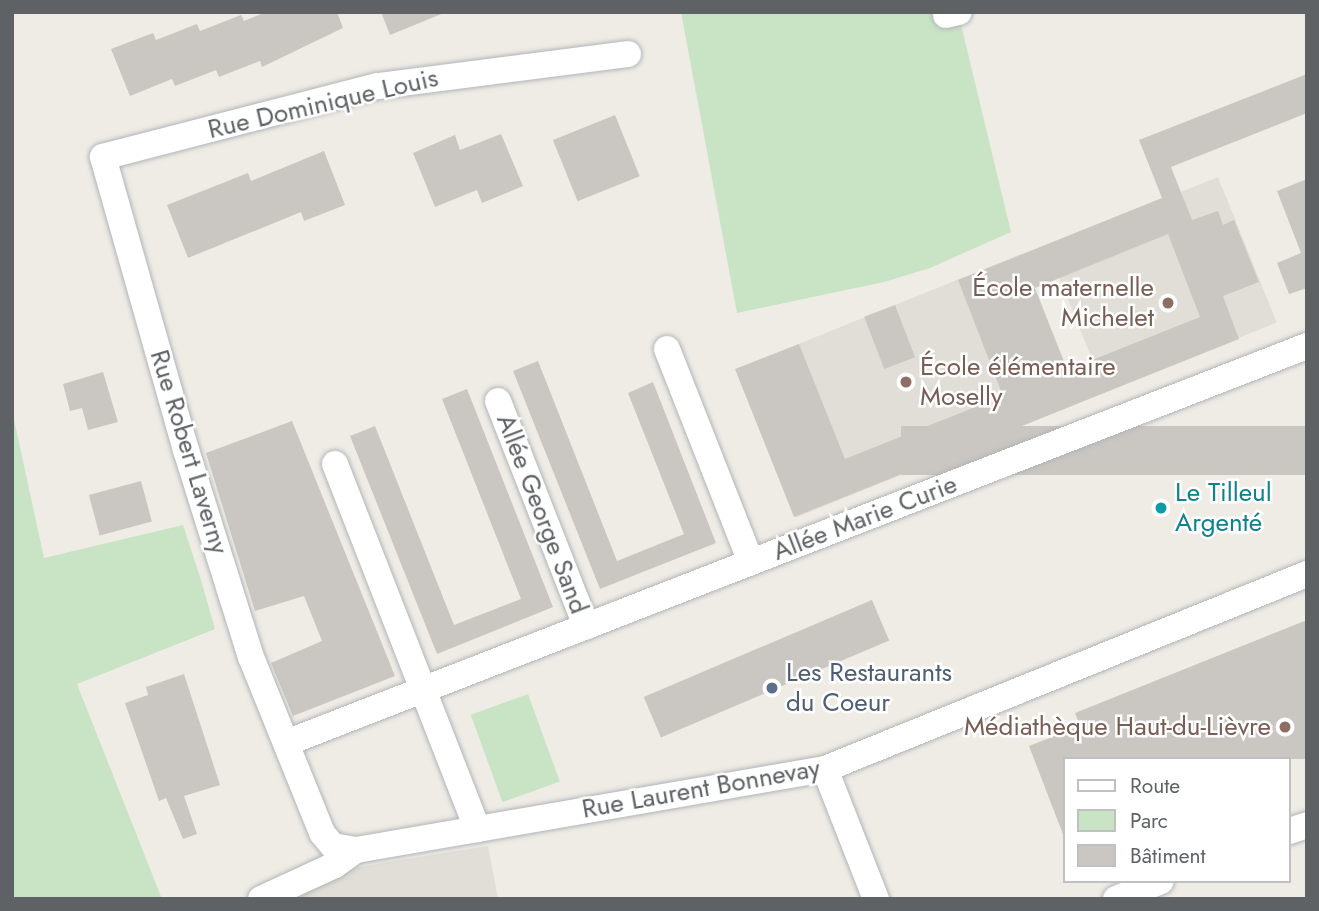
<!DOCTYPE html>
<meta charset="utf-8">
<style>
body{margin:0}
#map{position:relative;width:1319px;height:911px;overflow:hidden;background:#efece6;font-family:Jost,sans-serif}
div>[style]{position:absolute}
.education>*{inset:0;background:#e1ddd7;transform-origin:0 0}
.green>*{inset:0;background:#c9e4c5;transform-origin:0 0}
.building>*{inset:0;background:#cac7c2;transform-origin:0 0}
.roads{filter:drop-shadow(0 0 2px #b1b4b7) drop-shadow(0 0 2px #b1b4b7)}
.minor>*{height:26px;margin:-13px;padding:0 13px;transform-origin:13px;border-radius:13px;background:#fff}
.dots>*{width:19px;height:19px;translate:-50% -50%;box-sizing:border-box;border:4px solid #fff;border-radius:50%}
span{translate:-50% -50%;white-space:nowrap;text-align:center;line-height:1.15;-webkit-text-stroke:5px #fff;paint-order:stroke}
.street-label{font-size:26px;color:#5e6265}
.education-label{font-size:26px;color:#785e54}
.right{translate:-100% -50%;text-align:right}
.left{translate:0 -50%;text-align:left}
.culture-label{font-size:26px;color:#0d838f}
.service-label{font-size:26px;color:#4e5e75}
.frame{position:absolute;inset:0;border:14px solid #5e6265;pointer-events:none}
.legend{position:absolute;left:1063px;top:757px;width:228px;height:126px;box-sizing:border-box;background:#fff;border:2px solid #bfc0c1;margin:0;padding:9px 12px;list-style:none;font-size:21px;color:#5e6265}
.legend li{display:flex;align-items:center;gap:14px;height:35px}
.legend b{width:35px;border:2px solid #bfc0c1}
</style>
<div id="map">
<div class="education">
<div style="left:1218px;top:177px;width:157px;height:185px;rotate:68deg"></div>
<div style="left:1021px;top:254px;width:160px;height:308px;rotate:68deg"></div>
<div style="clip-path:polygon(488px 846px,498px 899px,288px 899px,358px 867px)"></div>
</div>
<div class="green">
<div style="clip-path:polygon(681px 12px,958px 12px,1011px 232px,930px 268px,884px 282px,737px 313px)"></div>
<div style="clip-path:polygon(12px 410px,44px 558px,183px 525px,201px 580px,215px 629px,77px 684px,162px 899px,12px 899px)"></div>
<div style="left:528px;top:694px;width:93px;height:61px;rotate:70deg"></div>
</div>
<div class="building">
<div style="clip-path:polygon(266px 12px,337px 12px,343px 28px,262px 67px,260px 61px,219px 77px,216px 70px,175px 86px,172px 79px,130px 96px,111px 49px,153px 33px,156px 40px,197px 24px,200px 31px,241px 15px,244px 21px)"></div>
<div style="clip-path:polygon(381px 12px,443px 12px,444px 13px,390px 35px)"></div>
<div style="clip-path:polygon(evenodd,1307px 74px,1307px 113px,1171px 167px,1192px 220px,1218px 211px,1223px 225px,1234px 220px,1259px 282px,1223px 296px,1239px 339px,794px 517px,735px 369px,799px 344px,845px 459px,1003px 396px,958px 280px,1162px 198px,1139px 140px,1307px 74px,1168px 234px,1200px 317px,1067px 370px,1035px 288px,1168px 234px)"></div>
<div style="left:615px;top:115px;width:66px;height:67px;rotate:68deg"></div>
<div style="clip-path:polygon(501px 134px,523px 186px,482px 203px,477px 190px,435px 207px,413px 153px,455px 135px,460px 150px)"></div>
<div style="clip-path:polygon(324px 151px,345px 205px,304px 221px,301px 212px,188px 258px,167px 205px,248px 173px,251px 181px)"></div>
<div style="clip-path:polygon(1307px 179px,1307px 288px,1289px 294px,1277px 263px,1301px 253px,1277px 191px)"></div>
<div style="left:895px;top:305px;width:56px;height:33px;rotate:69deg"></div>
<div style="clip-path:polygon(538px 361px,617px 561px,684px 534px,628px 393px,653px 382px,716px 543px,600px 589px,513px 371px)"></div>
<div style="clip-path:polygon(103px 372px,118px 422px,88px 430px,82px 408px,70px 411px,63px 384px)"></div>
<div style="clip-path:polygon(467px 389px,553px 607px,437px 654px,350px 436px,375px 426px,454px 625px,521px 599px,442px 399px)"></div>
<div style="clip-path:polygon(292px 421px,395px 676px,293px 716px,271px 663px,322px 641px,304px 596px,255px 611px,206px 453px)"></div>
<div style="left:1307px;top:426px;width:49px;height:406px;rotate:90deg"></div>
<div style="left:141px;top:481px;width:42px;height:54px;rotate:75deg"></div>
<div style="left:872px;top:600px;width:44px;height:248px;rotate:67deg"></div>
<div style="clip-path:polygon(1307px 620px,1307px 759px,1065px 759px,1064px 837px,1029px 746px,1080px 726px,1075px 713px)"></div>
<div style="clip-path:polygon(184px 674px,220px 785px,184px 796px,197px 834px,183px 839px,166px 798px,159px 801px,125px 703px,148px 695px,146px 687px)"></div>
</div>
<div class="roads">
<div class="minor">
<div style="left:946px;top:15px;width:13px;rotate:-13deg"></div>
<div style="left:628px;top:54px;width:253px;rotate:172.7deg"></div>
<div style="left:377px;top:86px;width:283px;rotate:165.5deg"></div>
<div style="left:103px;top:157px;width:305px;rotate:74.2deg"></div>
<div style="left:186px;top:450px;width:217px;rotate:72.6deg"></div>
<div style="left:251px;top:657px;width:190px;rotate:68deg"></div>
<div style="left:322px;top:833px;width:17px;rotate:50deg"></div>
<div style="left:333px;top:846px;width:23px;rotate:10deg"></div>
<div style="left:356px;top:850px;width:476px;rotate:-9.8deg"></div>
<div style="left:825px;top:769px;width:520px;rotate:-22.03deg"></div>
<div style="left:667px;top:349px;width:229px;rotate:68.5deg"></div>
<div style="left:498px;top:401px;width:242px;rotate:68.6deg"></div>
<div style="left:335px;top:464px;width:392px;rotate:68.7deg"></div>
<div style="left:286px;top:743px;width:1095px;rotate:-21.25deg"></div>
<div style="left:825px;top:769px;width:140px;rotate:68.6deg"></div>
<div style="left:1289px;top:831px;width:19px;rotate:-18deg"></div>
<div style="left:261px;top:899px;width:81px;rotate:-24.7deg"></div>
<div style="left:335px;top:865px;width:26px;rotate:-36deg"></div>
<div style="left:1116px;top:899px;width:48px;rotate:-21.8deg"></div>
</div>
</div>
<div class="dots">
<div style="left:1168px;top:303px;background:#8d6e63"></div>
<div style="left:906px;top:382px;background:#8d6e63"></div>
<div style="left:1161px;top:508px;background:#0f9aa8"></div>
<div style="left:772px;top:688px;background:#5c6f8a"></div>
<div style="left:1285px;top:727px;background:#8d6e63"></div>
</div>
<div class="street-label">
<span style="left:323px;top:104px;rotate:-13deg">Rue Dominique Louis</span>
<span style="left:189px;top:452px;rotate:73deg">Rue Robert Laverny</span>
<span style="left:542px;top:514px;rotate:69deg">Allée George Sand</span>
<span style="left:865px;top:518px;rotate:-21deg">Allée Marie Curie</span>
<span style="left:701px;top:789px;rotate:-10deg">Rue Laurent Bonnevay</span>
</div>
<div class="education-label">
<span class="right" style="left:1154px;top:303px">École maternelle<br>Michelet</span>
<span class="left" style="left:920px;top:382px">École élémentaire<br>Moselly</span>
<span class="right" style="left:1271px;top:727px">Médiathèque Haut-du-Lièvre</span>
</div>
<div class="culture-label">
<span class="left" style="left:1175px;top:508px">Le Tilleul<br>Argenté</span>
</div>
<div class="service-label">
<span class="left" style="left:786px;top:688px">Les Restaurants<br>du Coeur</span>
</div>
<div class="frame"></div>
<ul class="legend">
<li><b style="height:9px;background:#fff"></b>Route</li>
<li><b style="height:19px;background:#c9e4c5"></b>Parc</li>
<li><b style="height:19px;background:#cac7c2"></b>Bâtiment</li>
</ul>
</div>
